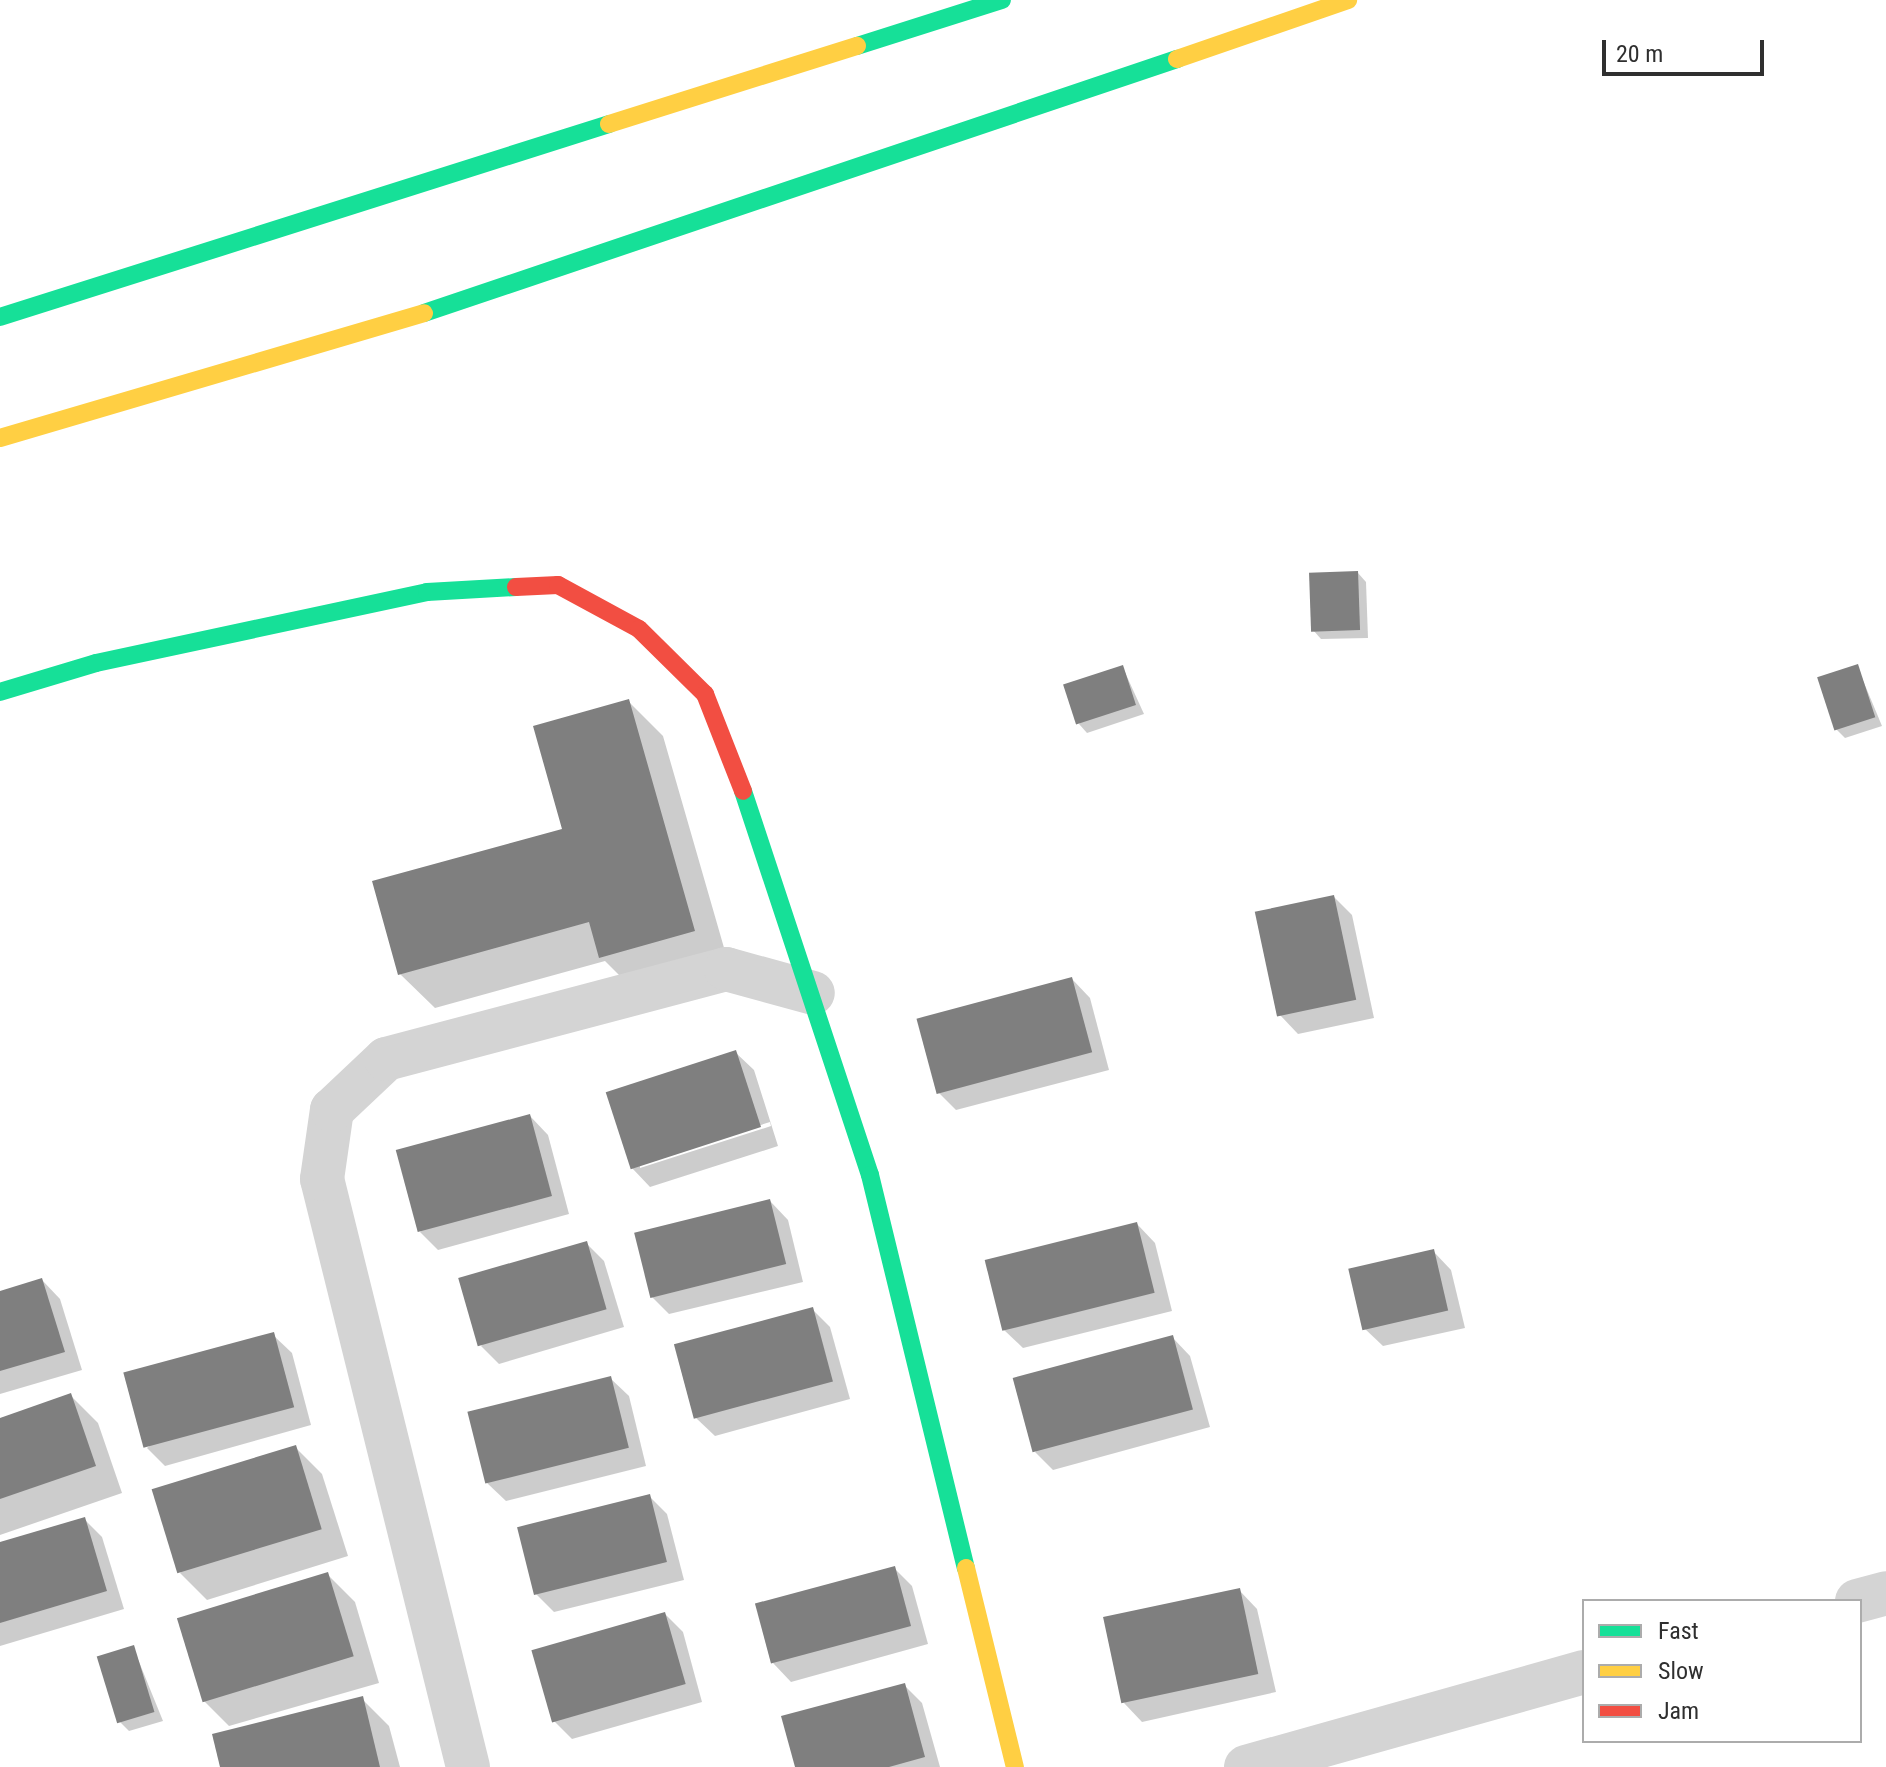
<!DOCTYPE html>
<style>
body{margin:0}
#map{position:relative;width:1886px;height:1767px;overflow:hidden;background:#fff;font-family:"Roboto Condensed",sans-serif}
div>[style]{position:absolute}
.shadow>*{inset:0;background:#0003}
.building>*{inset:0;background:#7f7f7f;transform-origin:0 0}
.street>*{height:44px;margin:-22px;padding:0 22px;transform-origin:22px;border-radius:22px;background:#d4d4d4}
.fast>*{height:18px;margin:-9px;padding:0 9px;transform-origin:9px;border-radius:9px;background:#16e098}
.slow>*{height:18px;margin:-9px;padding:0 9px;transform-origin:9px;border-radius:9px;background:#ffcf43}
.jam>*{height:18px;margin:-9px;padding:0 9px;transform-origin:9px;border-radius:9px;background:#f24e42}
span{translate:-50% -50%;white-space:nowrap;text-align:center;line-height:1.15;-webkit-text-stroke:8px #fff;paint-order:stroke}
.legend{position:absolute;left:1582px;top:1599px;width:280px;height:144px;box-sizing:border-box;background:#fff;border:2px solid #acacac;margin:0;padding:10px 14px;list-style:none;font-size:24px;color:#2f2f2f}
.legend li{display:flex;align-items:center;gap:16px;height:40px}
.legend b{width:40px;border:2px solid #acacac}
.scale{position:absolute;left:1602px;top:40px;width:162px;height:36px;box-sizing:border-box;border:4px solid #2f2f2f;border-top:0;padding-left:10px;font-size:24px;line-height:28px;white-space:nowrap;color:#2f2f2f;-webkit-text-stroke:6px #fff;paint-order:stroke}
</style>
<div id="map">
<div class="shadow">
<div style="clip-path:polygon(1358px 573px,1366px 582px,1368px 638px,1321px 639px,1313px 630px)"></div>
<div style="clip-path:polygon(1857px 666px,1882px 726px,1845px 738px,1836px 729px)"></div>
<div style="clip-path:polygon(1123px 668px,1144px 714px,1087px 733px,1079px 724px)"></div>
<div style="clip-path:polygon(628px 701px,663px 736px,729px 965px,636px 992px,605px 961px,435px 1008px,400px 974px,564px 830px)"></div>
<div style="clip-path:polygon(1334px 897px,1352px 915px,1374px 1018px,1298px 1034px,1280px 1015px)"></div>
<div style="clip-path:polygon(1072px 979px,1090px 998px,1109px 1070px,956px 1110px,938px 1092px)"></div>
<div style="clip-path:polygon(evenodd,735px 1052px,754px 1070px,778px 1146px,650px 1187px,632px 1168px,735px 1052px,770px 1122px,771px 1126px,640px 1168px,640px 1164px,770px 1122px)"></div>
<div style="clip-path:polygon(530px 1116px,548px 1135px,569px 1214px,438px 1250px,420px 1232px)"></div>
<div style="clip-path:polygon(770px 1201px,788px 1220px,803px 1282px,669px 1314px,651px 1296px)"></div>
<div style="clip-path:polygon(1137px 1224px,1155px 1243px,1172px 1311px,1023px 1348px,1004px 1330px)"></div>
<div style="clip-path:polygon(586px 1243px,604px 1261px,624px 1327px,499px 1364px,481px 1346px)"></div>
<div style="clip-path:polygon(1433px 1251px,1451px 1270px,1465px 1328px,1383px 1346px,1364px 1328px)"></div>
<div style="clip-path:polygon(42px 1280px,60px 1299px,82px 1370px,0 1394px,0 1293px)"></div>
<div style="clip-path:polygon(812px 1309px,830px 1327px,850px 1399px,715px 1436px,696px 1418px)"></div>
<div style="clip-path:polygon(273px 1335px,292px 1353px,311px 1425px,165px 1466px,147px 1448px)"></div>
<div style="clip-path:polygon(1172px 1337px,1190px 1356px,1210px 1427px,1053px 1470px,1035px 1452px)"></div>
<div style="clip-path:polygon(610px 1378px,629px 1396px,646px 1466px,506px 1501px,487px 1483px)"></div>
<div style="clip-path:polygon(71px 1396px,98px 1423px,122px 1493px,0 1535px,0 1420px)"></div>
<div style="clip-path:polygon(295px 1447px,322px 1474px,348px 1556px,207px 1600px,180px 1573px)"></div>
<div style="clip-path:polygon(649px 1496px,667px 1514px,684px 1580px,554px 1612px,536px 1594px)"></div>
<div style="clip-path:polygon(84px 1519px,102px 1537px,124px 1609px,0 1646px,0 1544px)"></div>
<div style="clip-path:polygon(894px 1568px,912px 1586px,928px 1644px,791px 1682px,773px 1663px)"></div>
<div style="clip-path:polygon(328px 1575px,355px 1602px,379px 1683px,229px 1726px,202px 1699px)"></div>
<div style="clip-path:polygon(1239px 1590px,1257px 1609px,1276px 1692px,1142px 1722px,1124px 1703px)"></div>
<div style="clip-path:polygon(665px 1614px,683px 1632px,702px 1702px,572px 1739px,554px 1721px)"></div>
<div style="clip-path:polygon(133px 1647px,163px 1721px,129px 1731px,120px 1722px)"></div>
<div style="clip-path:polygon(904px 1685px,922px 1703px,940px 1767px,797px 1767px)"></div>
<div style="clip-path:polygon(362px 1699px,389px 1726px,400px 1767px,223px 1767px)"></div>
</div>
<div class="building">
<div style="left:1358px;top:571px;width:59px;height:49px;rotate:88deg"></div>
<div style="left:1858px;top:664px;width:56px;height:43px;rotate:72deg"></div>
<div style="left:1123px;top:665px;width:42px;height:63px;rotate:72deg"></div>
<div style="clip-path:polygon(629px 699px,695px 931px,599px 958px,589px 922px,398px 975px,372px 881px,562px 829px,533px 726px)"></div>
<div style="left:1334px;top:895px;width:107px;height:81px;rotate:78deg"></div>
<div style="left:1072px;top:977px;width:78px;height:161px;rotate:75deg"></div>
<div style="left:736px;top:1050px;width:81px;height:137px;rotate:72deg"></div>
<div style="left:530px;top:1114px;width:85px;height:139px;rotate:75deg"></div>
<div style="left:770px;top:1199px;width:67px;height:140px;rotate:76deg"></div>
<div style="left:1137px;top:1222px;width:73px;height:157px;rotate:76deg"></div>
<div style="left:587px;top:1241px;width:71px;height:134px;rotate:74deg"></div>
<div style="left:1434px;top:1249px;width:63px;height:88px;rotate:77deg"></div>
<div style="clip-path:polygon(42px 1278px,65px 1352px,0 1371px,0 1291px)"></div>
<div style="left:813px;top:1307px;width:77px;height:144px;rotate:75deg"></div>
<div style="left:274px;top:1332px;width:78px;height:156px;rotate:75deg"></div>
<div style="left:1173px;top:1335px;width:77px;height:166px;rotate:75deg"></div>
<div style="left:611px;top:1376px;width:74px;height:148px;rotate:76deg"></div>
<div style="clip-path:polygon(71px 1393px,96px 1466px,0 1499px,0 1418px)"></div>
<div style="left:296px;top:1445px;width:88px;height:151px;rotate:73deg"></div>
<div style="left:650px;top:1494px;width:70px;height:137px;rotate:76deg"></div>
<div style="clip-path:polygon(85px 1517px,107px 1591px,0 1623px,0 1542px)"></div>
<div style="left:895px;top:1566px;width:62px;height:145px;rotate:75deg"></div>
<div style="left:328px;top:1572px;width:88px;height:158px;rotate:73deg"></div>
<div style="left:1240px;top:1588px;width:88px;height:140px;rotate:78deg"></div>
<div style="left:665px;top:1612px;width:75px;height:139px;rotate:74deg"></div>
<div style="left:134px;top:1645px;width:70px;height:39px;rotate:73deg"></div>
<div style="clip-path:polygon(905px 1683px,925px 1757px,889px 1767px,795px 1767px,781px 1716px)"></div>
<div style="clip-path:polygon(363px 1696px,380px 1767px,220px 1767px,212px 1734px)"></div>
</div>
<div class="street">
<div style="left:1857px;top:1601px;width:30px;rotate:-15deg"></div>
<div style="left:468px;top:1767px;width:606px;rotate:-103.94deg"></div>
<div style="left:322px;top:1179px;width:70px;rotate:-81.8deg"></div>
<div style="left:332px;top:1110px;width:74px;rotate:-43.4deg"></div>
<div style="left:386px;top:1059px;width:352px;rotate:-14.8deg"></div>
<div style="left:726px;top:969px;width:90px;rotate:15.4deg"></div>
<div style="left:1246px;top:1767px;width:351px;rotate:-15.7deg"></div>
</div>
<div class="fast">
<div style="left:857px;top:46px;width:152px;rotate:-17.6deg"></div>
<div style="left:424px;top:313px;width:795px;rotate:-18.64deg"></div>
<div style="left:0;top:317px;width:639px;rotate:-17.58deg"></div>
<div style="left:0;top:692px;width:100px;rotate:-16.8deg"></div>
<div style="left:96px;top:663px;width:339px;rotate:-12.1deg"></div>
<div style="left:427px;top:592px;width:89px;rotate:-3.2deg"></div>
<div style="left:743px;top:791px;width:404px;rotate:71.7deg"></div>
<div style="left:870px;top:1175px;width:405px;rotate:76.3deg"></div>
</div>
<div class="slow">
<div style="left:1177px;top:59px;width:181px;rotate:-19deg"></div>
<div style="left:609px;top:124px;width:260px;rotate:-17.5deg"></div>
<div style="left:0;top:438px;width:442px;rotate:-16.4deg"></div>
<div style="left:966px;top:1568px;width:205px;rotate:76.2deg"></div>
</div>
<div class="jam">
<div style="left:516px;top:587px;width:42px;rotate:-2.7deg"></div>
<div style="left:558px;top:585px;width:92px;rotate:28.5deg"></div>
<div style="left:639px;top:629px;width:93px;rotate:44.6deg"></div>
<div style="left:705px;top:694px;width:104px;rotate:68.6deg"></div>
</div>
<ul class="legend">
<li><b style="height:10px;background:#16e098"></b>Fast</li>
<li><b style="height:10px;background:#ffcf43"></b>Slow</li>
<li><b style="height:10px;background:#f24e42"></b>Jam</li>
</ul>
<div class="scale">20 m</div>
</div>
